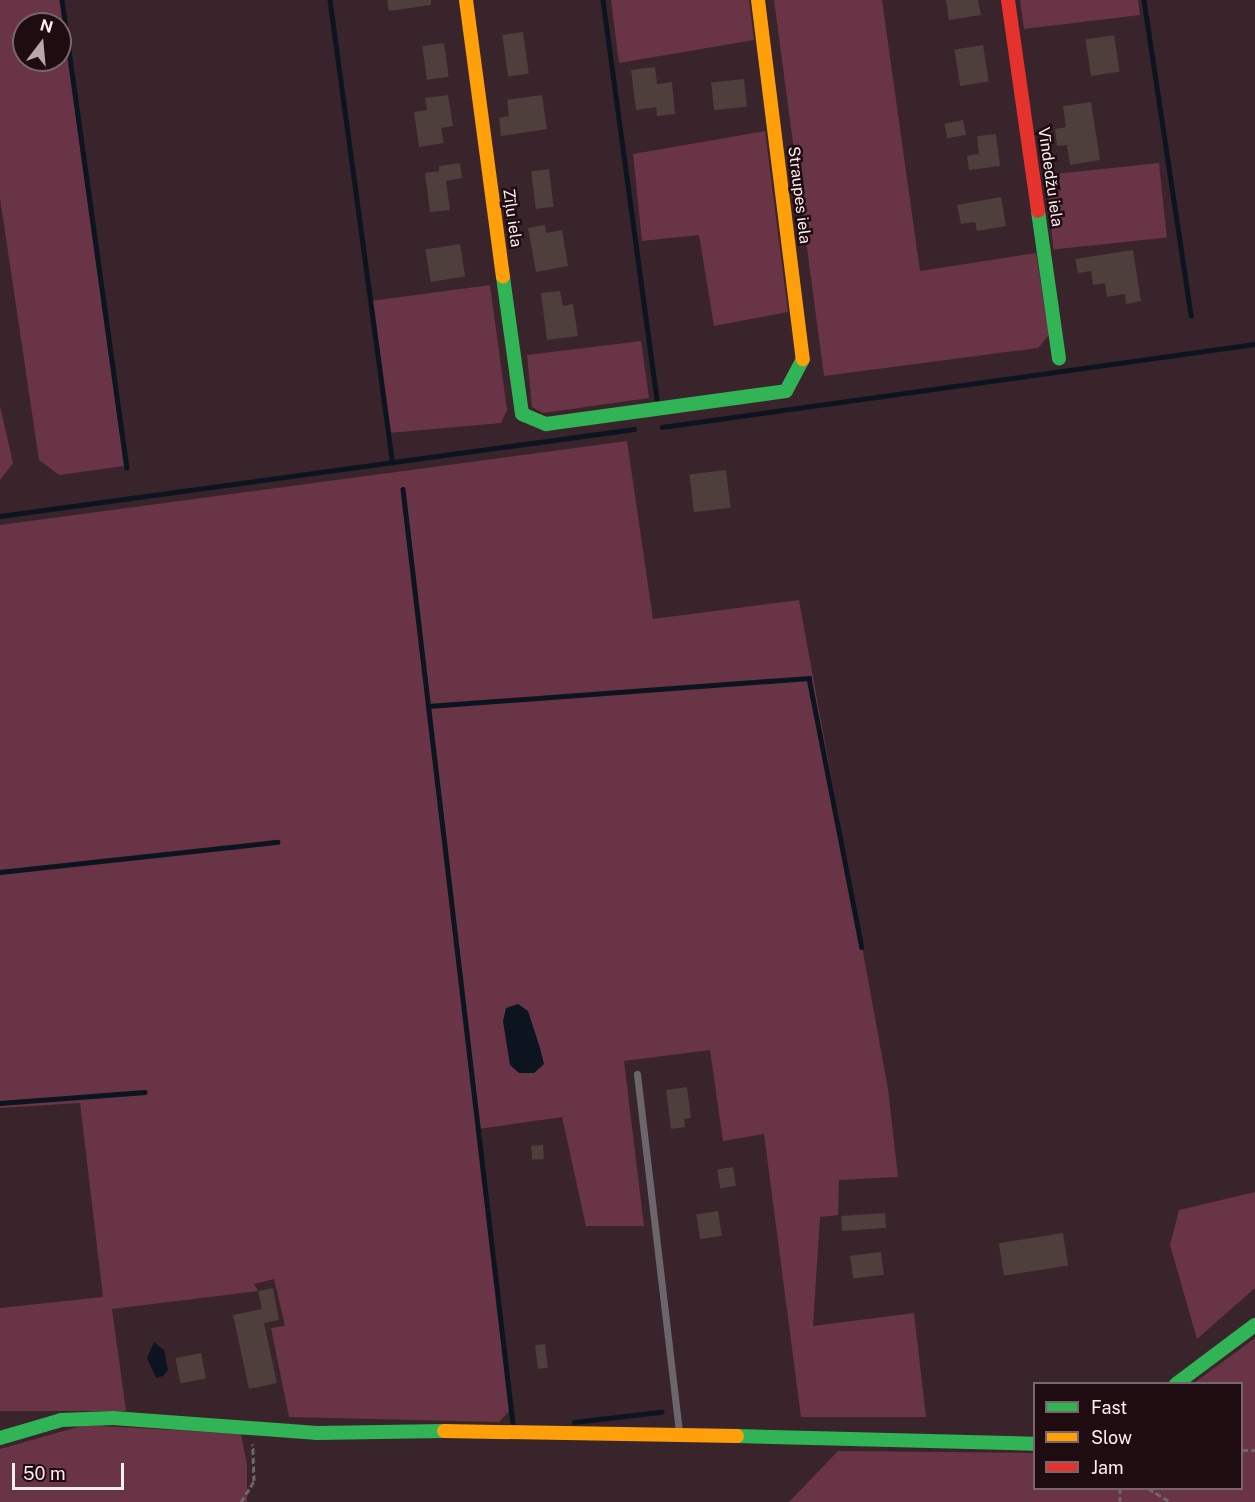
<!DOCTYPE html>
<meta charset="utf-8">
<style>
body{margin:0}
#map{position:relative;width:1255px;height:1502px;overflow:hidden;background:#39242b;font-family:"Public Sans",sans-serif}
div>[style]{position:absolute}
.green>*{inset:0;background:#693445;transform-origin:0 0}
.water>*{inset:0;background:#0c151f}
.stream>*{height:4.5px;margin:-2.25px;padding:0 2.25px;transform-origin:2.25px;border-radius:2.25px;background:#0c151f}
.building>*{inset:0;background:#4e3e3c;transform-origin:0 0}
.path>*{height:3px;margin-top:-1.5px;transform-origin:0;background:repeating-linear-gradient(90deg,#6f656b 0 6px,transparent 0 9px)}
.lane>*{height:7px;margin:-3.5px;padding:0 3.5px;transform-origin:3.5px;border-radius:3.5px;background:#6b666c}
.fast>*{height:14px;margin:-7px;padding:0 7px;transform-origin:7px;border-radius:7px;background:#30b455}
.slow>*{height:14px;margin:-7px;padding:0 7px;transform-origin:7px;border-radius:7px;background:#ff9f0a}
.jam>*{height:14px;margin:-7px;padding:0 7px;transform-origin:7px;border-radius:7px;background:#e5322d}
span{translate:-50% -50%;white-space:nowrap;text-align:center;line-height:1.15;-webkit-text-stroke:5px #1e0c11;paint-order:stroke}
.street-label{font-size:16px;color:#feeef1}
.legend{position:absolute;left:1033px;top:1382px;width:210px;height:108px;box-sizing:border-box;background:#1e0c11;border:2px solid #78666b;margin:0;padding:8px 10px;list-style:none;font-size:18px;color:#feeef1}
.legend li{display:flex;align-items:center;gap:12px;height:30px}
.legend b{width:30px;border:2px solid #78666b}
.north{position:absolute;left:12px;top:12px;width:60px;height:60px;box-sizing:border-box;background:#1e0c11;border:2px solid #78666b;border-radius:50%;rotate:16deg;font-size:16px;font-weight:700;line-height:24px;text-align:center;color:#feeef1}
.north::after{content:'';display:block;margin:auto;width:21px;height:27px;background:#b9a7ac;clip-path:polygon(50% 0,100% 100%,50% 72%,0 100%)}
.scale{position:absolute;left:12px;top:1463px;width:112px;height:27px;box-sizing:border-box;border:3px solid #feeef1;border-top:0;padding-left:8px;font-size:18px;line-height:21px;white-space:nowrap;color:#feeef1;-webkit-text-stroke:4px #1e0c11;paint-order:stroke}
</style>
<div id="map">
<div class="green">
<div style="clip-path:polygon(evenodd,0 0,60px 0,124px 466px,59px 475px,39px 460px,0 198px,0 0,24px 24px,60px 24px,60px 60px,24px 60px,24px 24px)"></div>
<div style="clip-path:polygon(611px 0,749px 0,754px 40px,619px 63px)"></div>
<div style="clip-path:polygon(774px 0,882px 0,920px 271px,1036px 253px,1049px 335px,1038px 348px,824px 376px)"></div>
<div style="clip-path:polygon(1020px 0,1138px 0,1140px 15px,1024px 29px)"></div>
<div style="clip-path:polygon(765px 131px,788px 312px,714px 326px,699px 235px,642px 241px,633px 154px)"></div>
<div style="left:1159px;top:163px;width:75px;height:114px;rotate:84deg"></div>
<div style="clip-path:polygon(490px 285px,507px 410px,501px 423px,389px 433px,371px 301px)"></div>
<div style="clip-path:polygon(641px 341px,649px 398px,543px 413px,532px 407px,527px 355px)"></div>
<div style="clip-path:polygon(0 406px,13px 463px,0 480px)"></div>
<div style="clip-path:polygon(627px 441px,653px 619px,799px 600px,888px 1089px,898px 1177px,839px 1180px,838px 1215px,820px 1217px,813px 1326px,914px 1313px,926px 1417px,801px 1417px,764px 1134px,723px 1141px,710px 1050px,624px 1061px,644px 1226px,586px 1226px,562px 1117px,478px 1129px,511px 1409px,499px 1422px,289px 1417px,271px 1328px,285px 1326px,274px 1279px,254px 1284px,258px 1291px,112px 1309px,126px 1411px,0 1411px,0 1308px,103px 1297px,80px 1103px,0 1108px,0 525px)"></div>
<div style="clip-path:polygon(1255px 1192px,1255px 1288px,1197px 1339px,1170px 1245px,1179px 1210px)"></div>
<div style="clip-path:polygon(1255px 1338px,1255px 1502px,789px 1502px,838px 1451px,1034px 1453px,1034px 1488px,1242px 1488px,1242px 1384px,1194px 1383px)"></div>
<div style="clip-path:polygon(85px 1425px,241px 1434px,247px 1465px,247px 1502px,0 1502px,0 1449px)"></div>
</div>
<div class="water">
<div style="clip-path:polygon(518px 1004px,528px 1011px,540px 1048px,544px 1064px,534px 1073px,519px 1073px,510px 1065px,503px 1021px,506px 1008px)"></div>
<div style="clip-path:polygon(154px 1342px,164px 1350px,168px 1370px,163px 1376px,156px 1378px,147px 1358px)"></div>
</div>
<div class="stream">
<div style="left:62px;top:0;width:472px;rotate:82.1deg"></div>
<div style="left:330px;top:0;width:467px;rotate:82.3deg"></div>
<div style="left:603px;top:0;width:402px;rotate:82.3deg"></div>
<div style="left:1144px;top:0;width:319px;rotate:81.5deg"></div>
<div style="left:662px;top:427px;width:599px;rotate:-7.97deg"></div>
<div style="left:403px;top:489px;width:941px;rotate:83.29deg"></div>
<div style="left:0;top:516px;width:640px;rotate:-7.81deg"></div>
<div style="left:428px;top:706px;width:382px;rotate:-4.2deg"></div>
<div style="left:809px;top:678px;width:274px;rotate:78.9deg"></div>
<div style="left:0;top:872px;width:279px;rotate:-6.2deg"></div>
<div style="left:0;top:1103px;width:145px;rotate:-4.3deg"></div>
<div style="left:574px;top:1422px;width:88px;rotate:-6.6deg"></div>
</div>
<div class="building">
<div style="clip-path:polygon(387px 0,431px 0,431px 5px,389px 11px)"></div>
<div style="clip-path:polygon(946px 0,978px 0,981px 15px,949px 20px)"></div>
<div style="left:523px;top:32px;width:42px;height:21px;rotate:82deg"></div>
<div style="left:1114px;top:35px;width:37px;height:29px;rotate:81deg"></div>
<div style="left:444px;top:43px;width:34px;height:22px;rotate:82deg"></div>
<div style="left:983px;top:45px;width:37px;height:29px;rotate:81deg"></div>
<div style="clip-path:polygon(655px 67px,657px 84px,672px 82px,675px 114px,657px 116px,656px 107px,636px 110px,631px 70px)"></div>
<div style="left:744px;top:79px;width:28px;height:33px;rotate:84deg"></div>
<div style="clip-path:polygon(448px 95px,453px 126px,441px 128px,444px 143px,419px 147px,414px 112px,427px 110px,425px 98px)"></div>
<div style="clip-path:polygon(542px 95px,547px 129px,501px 136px,499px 118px,509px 116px,507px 100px)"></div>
<div style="clip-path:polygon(1091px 102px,1100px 160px,1070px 165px,1067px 145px,1057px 146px,1055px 129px,1066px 127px,1063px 106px)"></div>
<div style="left:963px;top:120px;width:15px;height:19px;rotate:79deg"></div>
<div style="clip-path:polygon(996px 134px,1000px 166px,969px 170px,967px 156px,979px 154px,977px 136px)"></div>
<div style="clip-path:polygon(460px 163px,462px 178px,446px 181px,450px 210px,430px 212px,425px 173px,439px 171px,439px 166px)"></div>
<div style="left:549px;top:169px;width:38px;height:18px;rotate:83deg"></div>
<div style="clip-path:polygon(1001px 197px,1006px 226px,977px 231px,975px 222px,961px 224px,957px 205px)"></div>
<div style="clip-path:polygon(545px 225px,546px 233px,562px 230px,568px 266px,536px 272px,528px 228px)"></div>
<div style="left:460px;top:244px;width:33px;height:35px;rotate:81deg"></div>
<div style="clip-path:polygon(1133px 250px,1141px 301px,1126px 304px,1125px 294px,1107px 297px,1105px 283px,1093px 285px,1091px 271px,1078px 273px,1075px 259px)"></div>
<div style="clip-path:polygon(560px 291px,563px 306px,573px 304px,578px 336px,547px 340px,541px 293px)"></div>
<div style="left:726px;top:470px;width:38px;height:37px;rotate:83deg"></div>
<div style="clip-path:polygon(687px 1087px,691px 1118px,684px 1119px,685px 1127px,671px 1129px,666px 1090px)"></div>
<div style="left:543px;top:1145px;width:14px;height:12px;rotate:86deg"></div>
<div style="left:733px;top:1167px;width:19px;height:16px;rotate:81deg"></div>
<div style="left:718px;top:1211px;width:25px;height:22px;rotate:81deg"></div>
<div style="left:885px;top:1213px;width:15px;height:44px;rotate:86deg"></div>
<div style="left:1063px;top:1233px;width:33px;height:65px;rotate:81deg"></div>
<div style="left:881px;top:1252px;width:23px;height:31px;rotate:83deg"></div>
<div style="clip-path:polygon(273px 1288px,279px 1320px,264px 1323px,277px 1383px,249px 1389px,233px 1315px,262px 1309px,258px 1291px)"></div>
<div style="left:545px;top:1344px;width:24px;height:10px;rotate:83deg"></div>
<div style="left:201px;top:1353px;width:26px;height:26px;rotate:79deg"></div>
</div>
<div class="path">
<div style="left:1242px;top:1450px;width:13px"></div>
<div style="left:1148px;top:1488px;width:26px;rotate:32deg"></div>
<div style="left:241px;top:1502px;width:25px;rotate:-58deg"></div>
<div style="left:254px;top:1481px;width:37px;rotate:-92deg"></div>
<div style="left:1120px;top:1502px;width:14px;rotate:-90deg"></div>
</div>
<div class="lane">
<div style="left:637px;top:1074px;width:360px;rotate:83.3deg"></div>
</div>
<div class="fast">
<div style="left:1038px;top:211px;width:149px;rotate:81.9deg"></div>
<div style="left:503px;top:277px;width:138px;rotate:82.1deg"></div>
<div style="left:522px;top:414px;width:26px;rotate:23deg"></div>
<div style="left:546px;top:424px;width:242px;rotate:-7.8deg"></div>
<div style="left:786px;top:391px;width:36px;rotate:-62deg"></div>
<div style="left:1176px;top:1384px;width:99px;rotate:-36.8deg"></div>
<div style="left:737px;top:1436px;width:297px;rotate:1.5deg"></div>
<div style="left:0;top:1438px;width:64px;rotate:-16.4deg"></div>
<div style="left:61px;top:1420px;width:52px;rotate:-2.2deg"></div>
<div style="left:113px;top:1418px;width:205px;rotate:4.2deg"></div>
<div style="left:317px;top:1433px;width:127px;rotate:-0.9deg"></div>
</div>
<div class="slow">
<div style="left:466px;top:0;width:279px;rotate:82.4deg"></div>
<div style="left:758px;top:0;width:362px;rotate:82.9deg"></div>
<div style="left:444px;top:1431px;width:293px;rotate:1deg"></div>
</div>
<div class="jam">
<div style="left:1008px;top:0;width:213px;rotate:81.9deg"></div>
</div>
<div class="street-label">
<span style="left:1050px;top:177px;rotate:82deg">Vīndedžu iela</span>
<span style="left:799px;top:195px;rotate:83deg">Straupes iela</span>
<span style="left:512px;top:218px;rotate:82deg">Zīļu iela</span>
</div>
<ul class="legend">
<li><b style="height:8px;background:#30b455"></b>Fast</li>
<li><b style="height:8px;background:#ff9f0a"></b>Slow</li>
<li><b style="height:8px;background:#e5322d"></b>Jam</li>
</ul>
<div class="north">N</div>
<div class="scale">50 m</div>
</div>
